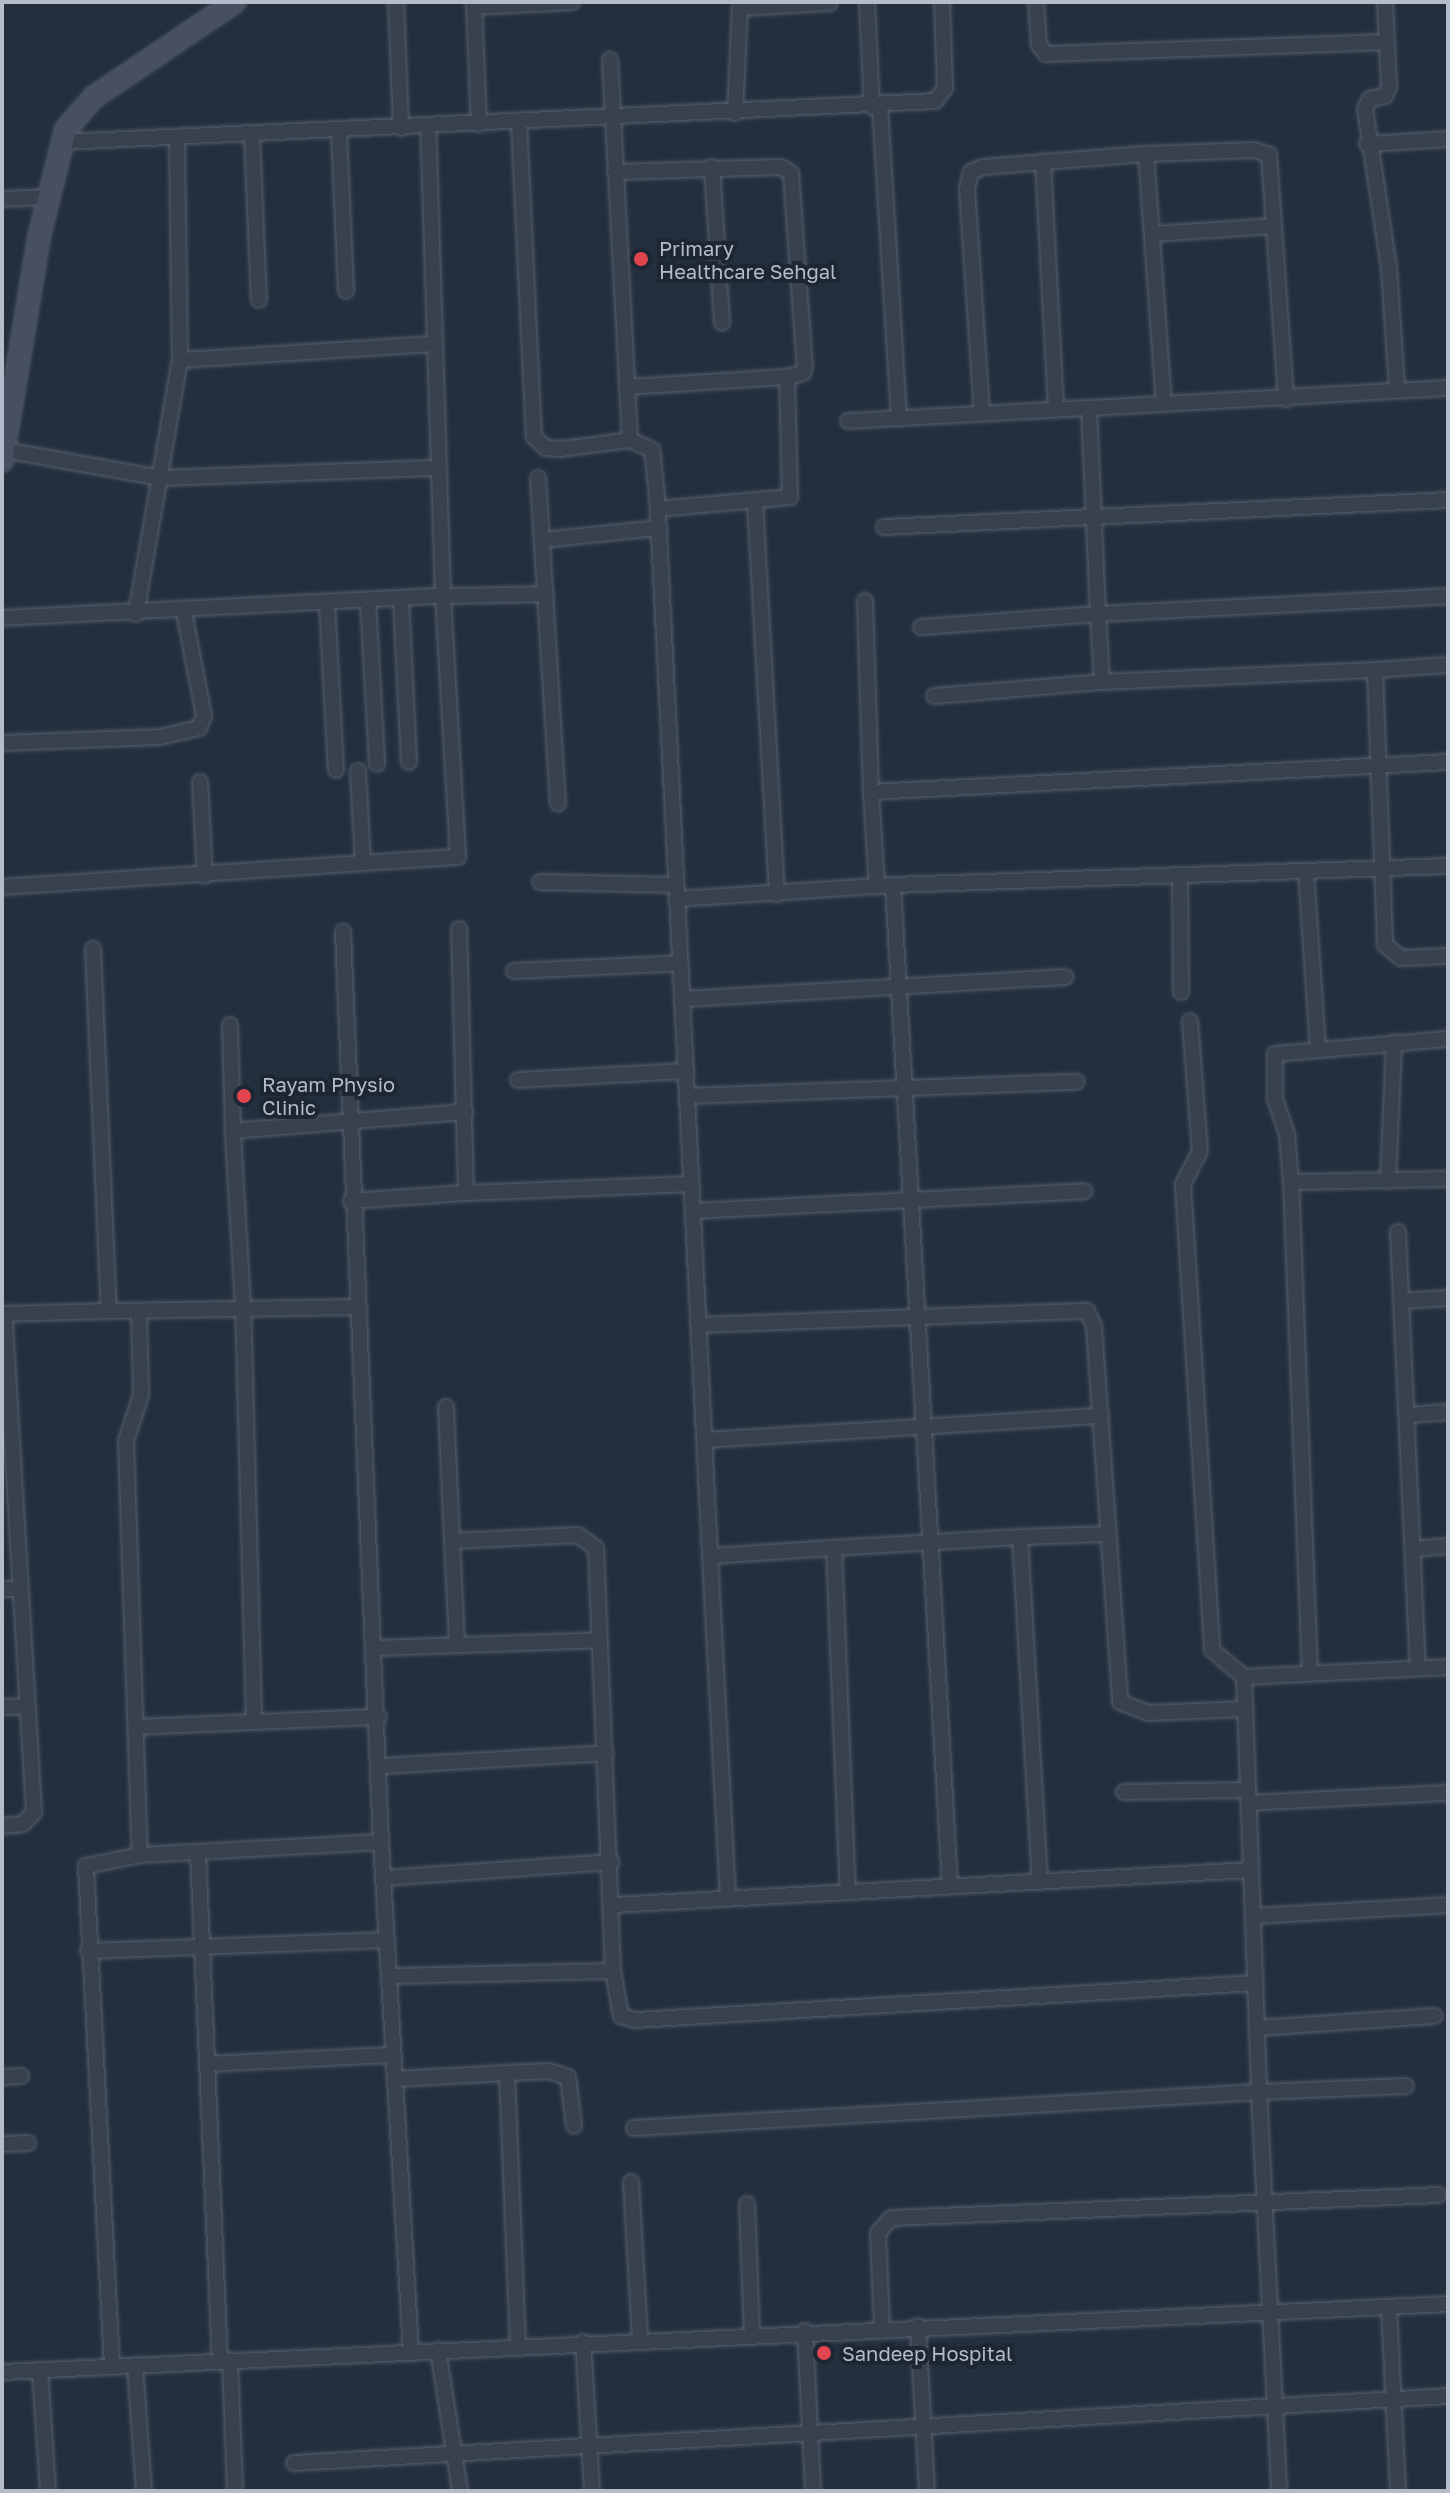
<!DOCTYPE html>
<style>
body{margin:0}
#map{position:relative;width:1450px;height:2493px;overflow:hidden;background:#242f3e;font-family:"Golos Text",sans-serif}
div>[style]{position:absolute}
.roads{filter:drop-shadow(0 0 2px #565f6c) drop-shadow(0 0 2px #565f6c)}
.street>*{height:14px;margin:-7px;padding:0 7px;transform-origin:7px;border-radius:7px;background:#38414e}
.secondary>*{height:20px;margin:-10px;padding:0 10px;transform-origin:10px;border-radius:10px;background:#465061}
.dots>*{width:22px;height:22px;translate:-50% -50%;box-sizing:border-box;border:4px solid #1d2633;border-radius:50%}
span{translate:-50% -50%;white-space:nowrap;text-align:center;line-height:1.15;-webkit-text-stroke:8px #1d2633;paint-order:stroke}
.poi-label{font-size:20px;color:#b4bcc9}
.left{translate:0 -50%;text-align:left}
.frame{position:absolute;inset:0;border:4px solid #b4bcc9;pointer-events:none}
</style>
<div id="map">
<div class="roads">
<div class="street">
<div style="left:396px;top:2px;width:126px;rotate:87.7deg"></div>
<div style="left:474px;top:2px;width:122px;rotate:87.7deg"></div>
<div style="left:867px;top:2px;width:105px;rotate:87.3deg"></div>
<div style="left:1036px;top:2px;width:43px;rotate:86deg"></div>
<div style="left:1039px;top:45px;width:11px;rotate:52deg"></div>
<div style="left:1046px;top:54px;width:341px;rotate:-2deg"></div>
<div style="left:1385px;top:2px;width:85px;rotate:87.3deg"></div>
<div style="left:1389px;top:87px;width:10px;rotate:114deg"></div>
<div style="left:1385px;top:96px;width:15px;rotate:169deg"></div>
<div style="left:1370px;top:99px;width:11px;rotate:117deg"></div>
<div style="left:1365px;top:109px;width:161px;rotate:81.4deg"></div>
<div style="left:1389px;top:268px;width:122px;rotate:86.2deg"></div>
<div style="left:474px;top:7px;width:98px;rotate:-2.9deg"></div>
<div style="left:880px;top:107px;width:312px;rotate:86.5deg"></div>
<div style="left:735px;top:113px;width:105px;rotate:-87.3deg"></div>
<div style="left:740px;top:8px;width:90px;rotate:-3.2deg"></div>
<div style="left:519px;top:122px;width:315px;rotate:87.3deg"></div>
<div style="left:534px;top:437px;width:16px;rotate:43deg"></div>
<div style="left:546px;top:448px;width:15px;rotate:4deg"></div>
<div style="left:561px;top:449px;width:70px;rotate:-7.4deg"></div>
<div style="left:630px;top:440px;width:381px;rotate:-93deg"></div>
<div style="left:339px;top:131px;width:160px;rotate:87.5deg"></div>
<div style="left:252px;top:135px;width:165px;rotate:87.6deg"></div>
<div style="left:62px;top:142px;width:874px;rotate:-2.69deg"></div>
<div style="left:935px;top:101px;width:16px;rotate:-52deg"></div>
<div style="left:945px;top:88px;width:86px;rotate:-92deg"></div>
<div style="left:1367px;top:144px;width:81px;rotate:-3.5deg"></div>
<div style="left:1146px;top:154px;width:251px;rotate:85.9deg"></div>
<div style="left:1043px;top:161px;width:249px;rotate:87deg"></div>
<div style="left:712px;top:167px;width:156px;rotate:86.3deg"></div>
<div style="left:615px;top:172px;width:166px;rotate:-1.7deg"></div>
<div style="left:781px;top:167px;width:12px;rotate:31deg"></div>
<div style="left:791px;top:173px;width:194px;rotate:85.9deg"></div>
<div style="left:805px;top:366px;width:7px;rotate:106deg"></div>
<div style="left:803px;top:373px;width:16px;rotate:166deg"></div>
<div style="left:2px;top:199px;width:46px;rotate:-2.5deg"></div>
<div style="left:1152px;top:234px;width:122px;rotate:-3.8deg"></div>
<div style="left:180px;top:360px;width:255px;rotate:-3.6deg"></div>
<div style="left:627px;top:387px;width:160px;rotate:-3.6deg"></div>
<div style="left:787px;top:377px;width:120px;rotate:88.6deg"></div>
<div style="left:790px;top:497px;width:133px;rotate:174.8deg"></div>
<div style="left:1089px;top:408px;width:360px;rotate:-3.2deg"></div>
<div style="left:982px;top:414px;width:225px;rotate:-93.8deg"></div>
<div style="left:967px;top:189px;width:17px;rotate:-77deg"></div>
<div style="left:971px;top:172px;width:13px;rotate:-23deg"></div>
<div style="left:983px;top:167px;width:164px;rotate:-4.6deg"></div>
<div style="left:1146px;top:154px;width:108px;rotate:-2.1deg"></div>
<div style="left:1254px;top:150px;width:16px;rotate:18deg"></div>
<div style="left:1269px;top:155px;width:245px;rotate:86deg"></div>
<div style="left:848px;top:421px;width:241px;rotate:-3.1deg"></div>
<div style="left:1089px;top:408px;width:206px;rotate:87.5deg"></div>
<div style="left:1098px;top:614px;width:350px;rotate:-2.9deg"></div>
<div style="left:630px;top:440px;width:24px;rotate:24deg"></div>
<div style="left:652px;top:450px;width:45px;rotate:83.7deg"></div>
<div style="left:657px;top:495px;width:1062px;rotate:87.14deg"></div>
<div style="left:4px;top:450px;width:159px;rotate:10.1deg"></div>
<div style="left:161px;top:478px;width:277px;rotate:-2.1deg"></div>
<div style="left:538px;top:478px;width:326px;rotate:86.5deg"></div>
<div style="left:755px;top:502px;width:393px;rotate:86.8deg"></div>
<div style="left:884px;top:527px;width:565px;rotate:-2.74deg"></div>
<div style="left:542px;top:540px;width:118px;rotate:-5.9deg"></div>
<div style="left:401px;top:599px;width:163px;rotate:87.2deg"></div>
<div style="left:368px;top:601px;width:163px;rotate:86.8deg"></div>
<div style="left:865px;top:601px;width:191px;rotate:88.2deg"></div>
<div style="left:327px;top:604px;width:166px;rotate:86.9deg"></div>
<div style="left:136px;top:614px;width:258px;rotate:-80.2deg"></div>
<div style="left:180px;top:360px;width:220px;rotate:-90.8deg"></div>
<div style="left:2px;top:618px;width:442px;rotate:-2.9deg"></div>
<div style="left:443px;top:596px;width:469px;rotate:-91.8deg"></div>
<div style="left:921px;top:627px;width:177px;rotate:-4.2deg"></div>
<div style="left:1098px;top:614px;width:68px;rotate:86.6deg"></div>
<div style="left:1375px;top:670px;width:73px;rotate:-3.9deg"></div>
<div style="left:934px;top:696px;width:169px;rotate:-4.8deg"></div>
<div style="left:1102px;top:682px;width:273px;rotate:-2.5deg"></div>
<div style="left:1375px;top:670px;width:275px;rotate:87.9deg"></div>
<div style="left:1385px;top:945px;width:21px;rotate:39deg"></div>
<div style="left:1401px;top:958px;width:47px;rotate:-2.4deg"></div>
<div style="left:2px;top:743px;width:158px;rotate:-2.2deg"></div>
<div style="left:160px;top:737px;width:40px;rotate:-13deg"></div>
<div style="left:199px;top:728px;width:13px;rotate:-67deg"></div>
<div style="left:204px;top:716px;width:106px;rotate:-100.9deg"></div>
<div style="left:358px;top:771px;width:91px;rotate:86.9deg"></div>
<div style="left:200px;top:782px;width:94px;rotate:87deg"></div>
<div style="left:1306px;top:872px;width:174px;rotate:86.1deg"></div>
<div style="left:1180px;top:876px;width:116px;rotate:89.5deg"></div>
<div style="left:540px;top:882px;width:135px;rotate:1.3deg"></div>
<div style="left:893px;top:885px;width:1003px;rotate:86.74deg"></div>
<div style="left:2px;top:887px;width:457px;rotate:-3.8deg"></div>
<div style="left:458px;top:857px;width:261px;rotate:-93.3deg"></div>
<div style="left:443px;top:596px;width:103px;rotate:-1.1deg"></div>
<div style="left:877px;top:887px;width:95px;rotate:-93.6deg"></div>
<div style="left:871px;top:792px;width:578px;rotate:-2.98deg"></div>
<div style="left:676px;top:899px;width:217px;rotate:-3.7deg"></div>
<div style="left:893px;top:885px;width:555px;rotate:-1.96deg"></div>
<div style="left:343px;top:932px;width:911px;rotate:87.61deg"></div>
<div style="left:93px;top:949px;width:362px;rotate:87.5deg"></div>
<div style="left:109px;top:1311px;width:248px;rotate:-0.9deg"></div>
<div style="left:514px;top:971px;width:167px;rotate:-2.7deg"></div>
<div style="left:683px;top:999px;width:383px;rotate:-3.3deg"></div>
<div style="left:1190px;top:1021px;width:130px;rotate:85.6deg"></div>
<div style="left:1200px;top:1151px;width:38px;rotate:117deg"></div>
<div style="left:1183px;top:1185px;width:466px;rotate:86.4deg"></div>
<div style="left:1212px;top:1650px;width:42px;rotate:40.2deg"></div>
<div style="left:1244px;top:1677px;width:415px;rotate:87.9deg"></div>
<div style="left:1259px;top:2092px;width:147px;rotate:-2.3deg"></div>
<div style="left:230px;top:1025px;width:106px;rotate:88.4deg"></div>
<div style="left:518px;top:1080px;width:168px;rotate:-3.1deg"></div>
<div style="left:687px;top:1096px;width:390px;rotate:-2.1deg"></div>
<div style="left:1388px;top:1181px;width:139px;rotate:-87.5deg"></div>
<div style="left:1291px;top:1182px;width:48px;rotate:-94.8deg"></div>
<div style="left:1287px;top:1134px;width:37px;rotate:-109deg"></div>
<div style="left:1275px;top:1099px;width:45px;rotate:-90deg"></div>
<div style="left:1275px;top:1054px;width:174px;rotate:-5deg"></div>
<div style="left:466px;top:1193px;width:226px;rotate:-2.3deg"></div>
<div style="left:351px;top:1201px;width:115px;rotate:-4deg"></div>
<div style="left:466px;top:1193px;width:264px;rotate:-91.5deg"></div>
<div style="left:693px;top:1211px;width:392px;rotate:-2.9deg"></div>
<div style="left:1398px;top:1232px;width:436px;rotate:87.4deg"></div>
<div style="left:1402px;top:1301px;width:46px;rotate:-3.7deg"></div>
<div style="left:139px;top:1311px;width:84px;rotate:88.6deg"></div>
<div style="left:141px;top:1395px;width:48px;rotate:108.1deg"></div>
<div style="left:126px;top:1441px;width:414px;rotate:88.1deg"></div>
<div style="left:2px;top:1314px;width:107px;rotate:-1.6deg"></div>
<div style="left:699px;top:1325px;width:388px;rotate:-2.1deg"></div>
<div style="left:1087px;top:1311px;width:17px;rotate:65deg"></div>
<div style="left:1094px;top:1326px;width:377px;rotate:86deg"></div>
<div style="left:1120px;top:1702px;width:30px;rotate:21deg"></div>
<div style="left:1148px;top:1713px;width:97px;rotate:-2.4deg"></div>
<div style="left:446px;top:1407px;width:134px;rotate:87.4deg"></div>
<div style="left:452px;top:1541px;width:126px;rotate:-2.7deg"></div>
<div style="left:578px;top:1535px;width:22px;rotate:36deg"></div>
<div style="left:596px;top:1548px;width:423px;rotate:87.7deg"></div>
<div style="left:613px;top:1971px;width:46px;rotate:79.9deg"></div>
<div style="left:621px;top:2016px;width:16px;rotate:15deg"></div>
<div style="left:636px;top:2020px;width:620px;rotate:-3.42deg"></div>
<div style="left:1407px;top:1415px;width:41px;rotate:-4.2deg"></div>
<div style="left:704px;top:1440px;width:398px;rotate:-3.5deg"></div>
<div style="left:1020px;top:1537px;width:89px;rotate:-1.9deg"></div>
<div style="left:452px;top:1541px;width:104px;rotate:87.2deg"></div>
<div style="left:834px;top:1548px;width:186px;rotate:-3.4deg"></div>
<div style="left:1020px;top:1537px;width:346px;rotate:86.7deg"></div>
<div style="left:1413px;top:1549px;width:35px;rotate:-5deg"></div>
<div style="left:2px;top:1589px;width:16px"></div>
<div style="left:375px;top:1648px;width:225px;rotate:-2deg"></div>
<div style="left:1310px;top:1674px;width:492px;rotate:-92.2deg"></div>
<div style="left:1291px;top:1182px;width:157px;rotate:-1.1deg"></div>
<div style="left:1244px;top:1677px;width:204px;rotate:-2.8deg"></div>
<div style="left:2px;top:1707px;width:24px;rotate:-2deg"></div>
<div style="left:254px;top:1721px;width:414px;rotate:-91.5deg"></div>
<div style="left:243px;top:1307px;width:176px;rotate:-93.3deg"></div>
<div style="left:233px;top:1131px;width:233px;rotate:-4.7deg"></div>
<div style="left:136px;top:1727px;width:243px;rotate:-2.4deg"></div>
<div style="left:381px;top:1766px;width:225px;rotate:-3.3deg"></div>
<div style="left:1124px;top:1792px;width:124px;rotate:-0.9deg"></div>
<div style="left:1249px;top:1803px;width:199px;rotate:-2.9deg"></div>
<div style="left:2px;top:1826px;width:21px;rotate:-5deg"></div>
<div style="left:23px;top:1824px;width:16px;rotate:-47deg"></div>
<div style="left:34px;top:1812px;width:499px;rotate:-93.4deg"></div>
<div style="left:198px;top:1852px;width:509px;rotate:87.53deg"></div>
<div style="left:384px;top:1878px;width:228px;rotate:-4deg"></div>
<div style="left:728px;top:1898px;width:342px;rotate:-93deg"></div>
<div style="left:710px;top:1556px;width:124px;rotate:-3.7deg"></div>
<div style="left:834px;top:1548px;width:344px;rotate:87.7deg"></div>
<div style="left:613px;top:1905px;width:639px;rotate:-3.14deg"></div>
<div style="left:1253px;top:1916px;width:195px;rotate:-3.2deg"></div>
<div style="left:88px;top:1951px;width:299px;rotate:-2.1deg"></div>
<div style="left:389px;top:1976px;width:224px;rotate:-1.3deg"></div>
<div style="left:1257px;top:2028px;width:178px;rotate:-3.9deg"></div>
<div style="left:207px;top:2064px;width:187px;rotate:-2.8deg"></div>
<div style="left:507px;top:2073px;width:42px;rotate:-2.7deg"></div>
<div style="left:549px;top:2071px;width:20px;rotate:18deg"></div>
<div style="left:568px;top:2077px;width:49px;rotate:83deg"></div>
<div style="left:2px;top:2077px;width:19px;rotate:-3deg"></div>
<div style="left:395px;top:2079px;width:112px;rotate:-3.1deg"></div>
<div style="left:507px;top:2073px;width:273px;rotate:87.7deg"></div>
<div style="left:634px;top:2128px;width:626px;rotate:-3.3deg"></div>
<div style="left:1259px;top:2092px;width:400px;rotate:87.1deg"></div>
<div style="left:2px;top:2144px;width:26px;rotate:-2deg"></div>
<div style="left:631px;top:2182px;width:157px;rotate:86.7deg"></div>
<div style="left:747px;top:2204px;width:130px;rotate:87.8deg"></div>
<div style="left:1389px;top:2307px;width:184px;rotate:87.2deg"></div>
<div style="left:918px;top:2326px;width:165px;rotate:86.9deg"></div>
<div style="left:882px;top:2328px;width:95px;rotate:-92.4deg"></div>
<div style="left:878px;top:2233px;width:20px;rotate:-49deg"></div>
<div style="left:891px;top:2218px;width:548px;rotate:-2.4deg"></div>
<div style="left:805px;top:2331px;width:160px;rotate:87.1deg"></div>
<div style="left:583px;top:2342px;width:149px;rotate:86.5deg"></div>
<div style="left:438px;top:2350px;width:143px;rotate:81.1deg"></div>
<div style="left:230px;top:2360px;width:131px;rotate:87.8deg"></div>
<div style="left:135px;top:2365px;width:126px;rotate:85.9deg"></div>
<div style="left:112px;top:2366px;width:501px;rotate:-92.98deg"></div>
<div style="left:86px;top:1866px;width:55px;rotate:-11.5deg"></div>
<div style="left:140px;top:1855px;width:241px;rotate:-3.1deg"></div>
<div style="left:381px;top:1842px;width:510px;rotate:86.63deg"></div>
<div style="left:40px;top:2370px;width:121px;rotate:86.2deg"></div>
<div style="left:2px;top:2372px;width:1448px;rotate:-2.69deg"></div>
<div style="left:294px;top:2463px;width:1156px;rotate:-3.32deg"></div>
</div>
<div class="secondary">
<div style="left:2px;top:461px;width:227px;rotate:-80.6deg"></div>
<div style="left:39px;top:237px;width:111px;rotate:-76deg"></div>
<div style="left:66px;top:129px;width:43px;rotate:-48.8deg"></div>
<div style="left:94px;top:97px;width:170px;rotate:-34deg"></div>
</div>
</div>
<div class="dots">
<div style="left:641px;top:259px;background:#e0444e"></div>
<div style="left:244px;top:1096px;background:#e0444e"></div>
<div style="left:824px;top:2353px;background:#e0444e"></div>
</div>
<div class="poi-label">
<span class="left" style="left:659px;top:260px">Primary<br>Healthcare Sehgal</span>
<span class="left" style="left:262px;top:1096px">Rayam Physio<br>Clinic</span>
<span class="left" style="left:842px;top:2353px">Sandeep Hospital</span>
</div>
<div class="frame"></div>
</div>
